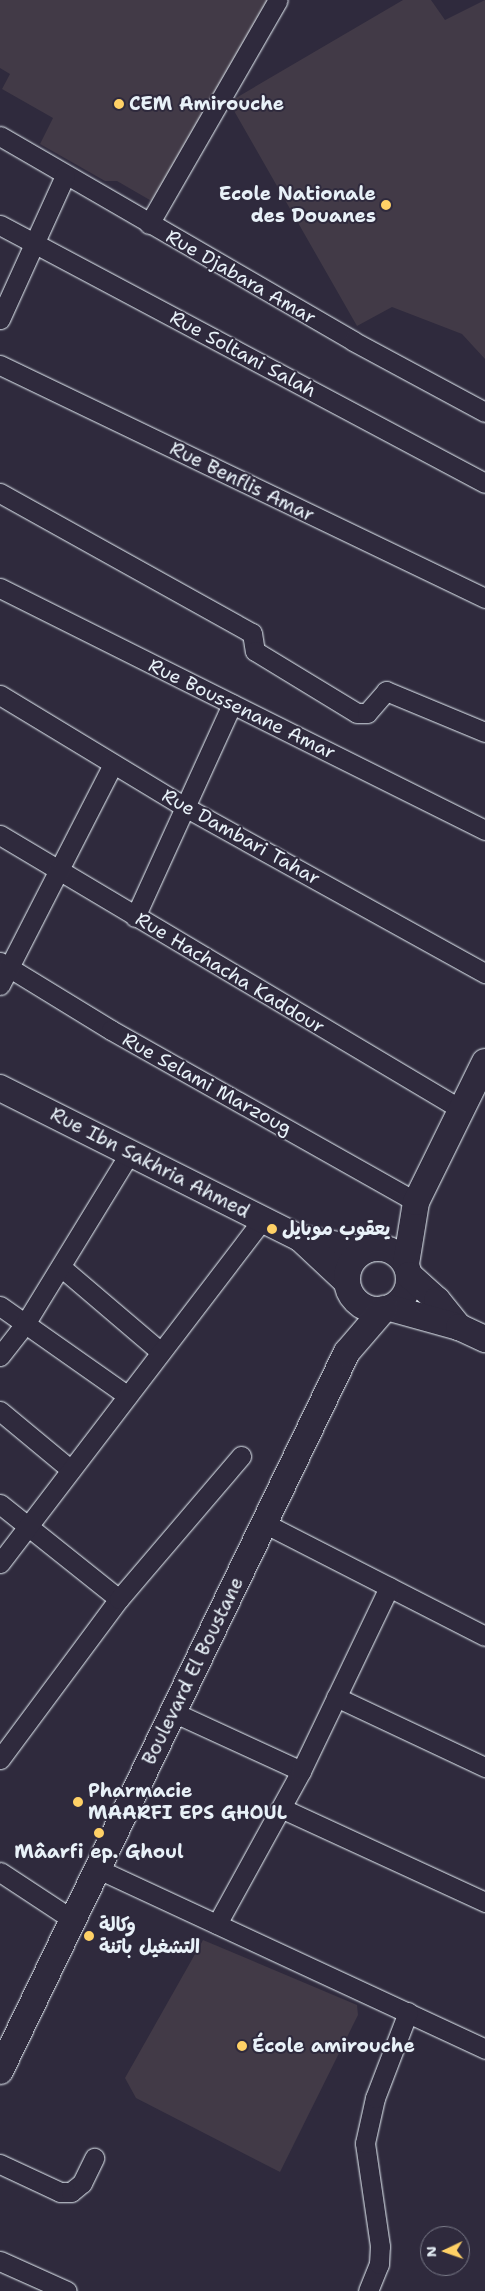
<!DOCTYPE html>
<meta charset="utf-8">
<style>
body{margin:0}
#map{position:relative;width:485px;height:2291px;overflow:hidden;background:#2f2a3d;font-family:"Shantell Sans","Playpen Sans Arabic",sans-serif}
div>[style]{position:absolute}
.built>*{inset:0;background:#423a47}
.roads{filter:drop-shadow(0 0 1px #e8f1f8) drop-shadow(0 0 1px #e8f1f8)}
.minor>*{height:19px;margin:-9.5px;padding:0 9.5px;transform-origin:9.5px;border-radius:9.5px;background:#2f2a3d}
.secondary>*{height:26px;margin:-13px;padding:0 13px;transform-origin:13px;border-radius:13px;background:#2f2a3d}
.secondary>.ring{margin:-13px;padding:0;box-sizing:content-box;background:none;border:26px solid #2f2a3d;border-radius:50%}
.dots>*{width:14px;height:14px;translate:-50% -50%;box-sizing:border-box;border:2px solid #2f2a3d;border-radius:50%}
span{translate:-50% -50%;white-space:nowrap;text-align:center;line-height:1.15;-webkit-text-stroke:4px #2f2a3d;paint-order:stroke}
.poi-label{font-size:19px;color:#e8f1f8;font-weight:700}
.left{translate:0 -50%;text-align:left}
.right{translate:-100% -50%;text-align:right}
.street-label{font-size:19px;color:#e8f1f8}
.north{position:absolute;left:420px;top:2226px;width:50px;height:50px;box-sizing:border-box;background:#2f2a3d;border:1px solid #797a88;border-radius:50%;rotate:267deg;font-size:14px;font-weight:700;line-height:20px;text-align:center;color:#e8f1f8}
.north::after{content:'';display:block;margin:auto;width:18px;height:22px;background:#ffd166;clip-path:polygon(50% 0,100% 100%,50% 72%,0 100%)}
</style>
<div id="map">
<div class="built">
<div style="clip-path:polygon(0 0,270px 0,155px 203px,117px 181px,105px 181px,40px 144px,53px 118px,2px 89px,10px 74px,0 68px)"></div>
<div style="clip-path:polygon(403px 0,431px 0,445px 20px,485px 0,485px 359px,462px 334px,392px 307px,357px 326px,229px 102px)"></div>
<div style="clip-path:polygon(203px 1940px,357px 2005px,358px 2015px,280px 2172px,136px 2098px,125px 2078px)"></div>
</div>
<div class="roads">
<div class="minor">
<div style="left:0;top:136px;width:408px;rotate:30.1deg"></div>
<div style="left:353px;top:341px;width:150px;rotate:28.3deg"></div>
<div style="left:149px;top:224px;width:258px;rotate:-60.1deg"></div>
<div style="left:0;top:225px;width:549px;rotate:28.01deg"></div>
<div style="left:0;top:319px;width:157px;rotate:-65.6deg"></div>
<div style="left:0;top:365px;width:538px;rotate:25.66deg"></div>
<div style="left:0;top:493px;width:288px;rotate:29.1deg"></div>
<div style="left:252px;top:633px;width:18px;rotate:81deg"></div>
<div style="left:255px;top:651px;width:119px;rotate:31.3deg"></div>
<div style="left:357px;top:713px;width:10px"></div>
<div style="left:367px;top:713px;width:29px;rotate:-49deg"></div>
<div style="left:386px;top:691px;width:107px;rotate:22.5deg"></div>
<div style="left:0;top:588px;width:542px;rotate:26.52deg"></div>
<div style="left:0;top:695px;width:216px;rotate:31.2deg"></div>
<div style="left:185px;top:807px;width:343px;rotate:29deg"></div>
<div style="left:0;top:835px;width:538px;rotate:30.76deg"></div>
<div style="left:135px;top:917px;width:234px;rotate:-65.5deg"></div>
<div style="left:0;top:962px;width:130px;rotate:31.5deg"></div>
<div style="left:111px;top:1030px;width:350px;rotate:29.4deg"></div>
<div style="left:0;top:985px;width:248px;rotate:-62.9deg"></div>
<div style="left:61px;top:1267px;width:131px;rotate:40.4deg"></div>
<div style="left:0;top:1306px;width:156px;rotate:35.1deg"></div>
<div style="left:0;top:1356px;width:41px;rotate:-52deg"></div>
<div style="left:25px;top:1324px;width:199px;rotate:-58.5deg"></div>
<div style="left:0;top:1411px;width:92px;rotate:39.7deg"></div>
<div style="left:0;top:1504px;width:152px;rotate:38.6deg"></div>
<div style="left:264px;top:1523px;width:248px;rotate:27.1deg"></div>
<div style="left:0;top:1563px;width:432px;rotate:-52.6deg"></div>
<div style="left:336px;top:1697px;width:165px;rotate:25.2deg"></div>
<div style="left:173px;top:1712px;width:141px;rotate:24.7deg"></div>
<div style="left:0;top:1759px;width:199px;rotate:-53.4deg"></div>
<div style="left:119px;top:1599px;width:188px;rotate:-49.5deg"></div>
<div style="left:281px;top:1808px;width:225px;rotate:24.7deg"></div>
<div style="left:98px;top:1869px;width:427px;rotate:24.9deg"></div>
<div style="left:0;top:1872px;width:87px;rotate:33.3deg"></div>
<div style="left:217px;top:1924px;width:175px;rotate:-61.2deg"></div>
<div style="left:301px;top:1771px;width:204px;rotate:-64.4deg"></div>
<div style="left:0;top:2164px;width:66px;rotate:25deg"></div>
<div style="left:60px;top:2192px;width:11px"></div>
<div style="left:71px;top:2192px;width:14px;rotate:-39deg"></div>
<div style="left:82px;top:2183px;width:28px;rotate:-64deg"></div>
<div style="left:0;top:2261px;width:73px;rotate:24.1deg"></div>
<div style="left:368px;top:2291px;width:29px;rotate:-68deg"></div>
<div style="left:379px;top:2264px;width:18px;rotate:-87deg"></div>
<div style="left:380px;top:2246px;width:104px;rotate:-98.3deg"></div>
<div style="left:365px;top:2143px;width:46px;rotate:-77.5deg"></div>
<div style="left:375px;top:2098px;width:92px;rotate:-69deg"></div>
</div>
<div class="secondary">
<div style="left:0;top:1088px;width:335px;rotate:26.6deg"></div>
<div style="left:300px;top:1238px;width:67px;rotate:10.3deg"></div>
<div style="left:300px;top:1238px;width:64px;rotate:43.1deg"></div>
<div class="ring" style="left:347px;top:1248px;width:36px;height:36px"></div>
<div style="left:406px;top:1264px;width:63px;rotate:-80.8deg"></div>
<div style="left:416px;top:1202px;width:156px;rotate:-63.8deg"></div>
<div style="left:409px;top:1275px;width:38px;rotate:42deg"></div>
<div style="left:437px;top:1300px;width:35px;rotate:51deg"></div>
<div style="left:390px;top:1308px;width:72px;rotate:15.4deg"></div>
<div style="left:459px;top:1327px;width:29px;rotate:25deg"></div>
<div style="left:0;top:2071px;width:798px;rotate:-64.24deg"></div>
<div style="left:347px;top:1352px;width:57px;rotate:-49.3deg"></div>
</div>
</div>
<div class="dots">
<div style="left:119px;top:104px;background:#ffd166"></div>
<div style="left:386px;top:205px;background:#ffd166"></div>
<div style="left:272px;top:1229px;background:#ffd166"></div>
<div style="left:78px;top:1802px;background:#ffd166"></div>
<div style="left:99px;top:1833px;background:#ffd166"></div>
<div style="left:89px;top:1936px;background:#ffd166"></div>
<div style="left:242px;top:2046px;background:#ffd166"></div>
</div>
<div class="poi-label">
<span class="left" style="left:129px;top:104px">CEM Amirouche</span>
<span class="right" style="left:376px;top:205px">Ecole Nationale<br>des Douanes</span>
<span class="left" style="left:282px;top:1229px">يعقوب موبايل</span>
<span class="left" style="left:88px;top:1802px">Pharmacie<br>MAARFI EPS GHOUL</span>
<span style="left:99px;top:1852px">Mâarfi ep. Ghoul</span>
<span class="left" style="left:99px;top:1936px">وكالة<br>التشغيل باتنة</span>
<span class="left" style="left:252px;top:2046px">École amirouche</span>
</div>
<div class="street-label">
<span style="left:241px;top:277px;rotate:30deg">Rue Djabara Amar</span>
<span style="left:243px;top:354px;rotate:28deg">Rue Soltani Salah</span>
<span style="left:242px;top:482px;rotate:26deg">Rue Benflis Amar</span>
<span style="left:242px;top:709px;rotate:26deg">Rue Boussenane Amar</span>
<span style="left:241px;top:837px;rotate:29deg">Rue Dambari Tahar</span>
<span style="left:230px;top:973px;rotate:31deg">Rue Hachacha Kaddour</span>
<span style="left:207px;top:1084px;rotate:29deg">Rue Selami Marzoug</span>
<span style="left:150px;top:1163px;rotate:27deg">Rue Ibn Sakhria Ahmed</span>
<span style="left:193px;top:1671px;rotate:-64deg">Boulevard El Boustane</span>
</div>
<div class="north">N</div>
</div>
